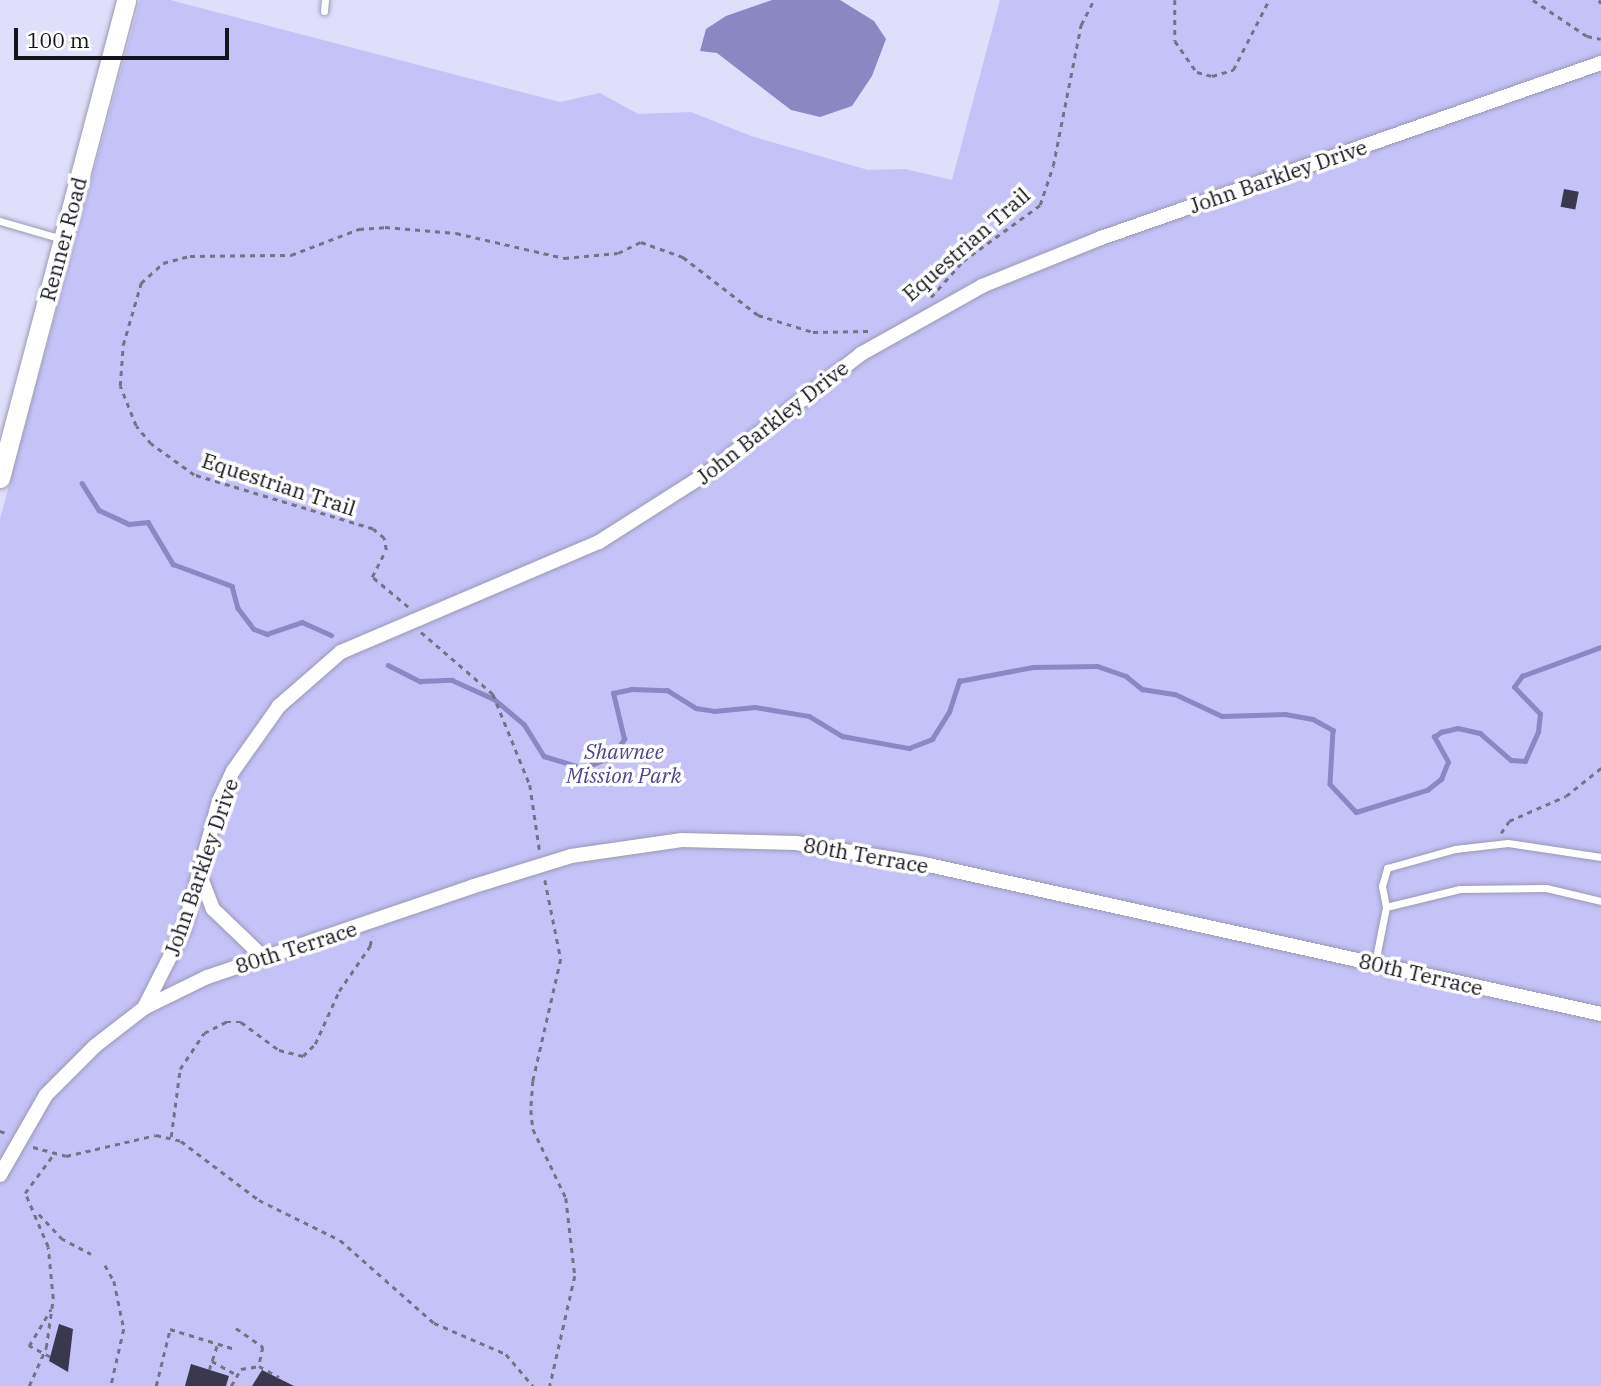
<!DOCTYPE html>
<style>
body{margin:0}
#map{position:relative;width:1601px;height:1386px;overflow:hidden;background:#dfdefb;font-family:"IBM Plex Serif",serif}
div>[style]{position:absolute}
.green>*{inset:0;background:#c5c2f8}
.water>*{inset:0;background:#8b87c3}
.stream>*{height:4.5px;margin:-2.25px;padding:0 2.25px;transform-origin:2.25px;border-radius:2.25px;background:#8b87c3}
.building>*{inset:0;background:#39384e;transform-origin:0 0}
.path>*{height:2.5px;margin-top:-1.25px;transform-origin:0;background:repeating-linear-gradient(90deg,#747386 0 5px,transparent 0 10px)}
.roads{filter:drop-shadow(0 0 2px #9a99b4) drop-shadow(0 0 2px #9a99b4)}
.service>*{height:7px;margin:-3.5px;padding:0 3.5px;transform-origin:3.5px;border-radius:3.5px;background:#fff}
.minor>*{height:14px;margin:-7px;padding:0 7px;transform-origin:7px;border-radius:7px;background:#fff}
.secondary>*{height:19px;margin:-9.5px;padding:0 9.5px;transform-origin:9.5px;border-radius:9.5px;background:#fff}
span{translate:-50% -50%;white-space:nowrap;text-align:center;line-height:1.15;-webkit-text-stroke:7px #fff;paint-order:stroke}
.street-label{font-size:21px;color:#15141e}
.park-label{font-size:21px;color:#4e448f;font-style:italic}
.scale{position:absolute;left:14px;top:28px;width:215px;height:32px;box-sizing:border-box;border:4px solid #15141e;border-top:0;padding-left:9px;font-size:21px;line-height:24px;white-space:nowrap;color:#15141e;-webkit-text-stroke:5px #fff;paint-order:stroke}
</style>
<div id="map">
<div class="green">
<div style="clip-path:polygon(140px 0,170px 0,560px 102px,600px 93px,638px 114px,691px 112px,751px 136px,868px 170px,905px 169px,952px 180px,1000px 0,1601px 0,1601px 1386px,0 1386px,0 519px)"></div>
</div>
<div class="water">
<div style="clip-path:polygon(772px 0,840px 0,874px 21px,886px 39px,872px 76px,852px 106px,820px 117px,791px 110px,717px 53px,700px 51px,706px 29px,726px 16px)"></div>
</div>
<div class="stream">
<div style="left:82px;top:483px;width:32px;rotate:58deg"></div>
<div style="left:99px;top:510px;width:33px;rotate:25deg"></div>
<div style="left:129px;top:524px;width:19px;rotate:-6deg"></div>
<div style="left:148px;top:522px;width:49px;rotate:59.2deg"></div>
<div style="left:173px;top:564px;width:63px;rotate:20.4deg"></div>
<div style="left:232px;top:586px;width:23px;rotate:75deg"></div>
<div style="left:238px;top:608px;width:26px;rotate:53deg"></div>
<div style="left:254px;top:629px;width:14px;rotate:21deg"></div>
<div style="left:267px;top:634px;width:37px;rotate:-19deg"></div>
<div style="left:302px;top:622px;width:32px;rotate:24deg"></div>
<div style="left:388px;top:665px;width:36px;rotate:27deg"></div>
<div style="left:420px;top:681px;width:32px;rotate:-2deg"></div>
<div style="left:452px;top:680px;width:46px;rotate:24.3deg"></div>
<div style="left:494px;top:699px;width:39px;rotate:40deg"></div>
<div style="left:524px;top:724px;width:38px;rotate:58deg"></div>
<div style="left:544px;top:756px;width:41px;rotate:17.1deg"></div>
<div style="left:583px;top:768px;width:31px;rotate:-21deg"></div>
<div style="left:612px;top:757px;width:22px;rotate:-56deg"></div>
<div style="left:624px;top:739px;width:47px;rotate:-103.4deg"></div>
<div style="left:613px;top:693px;width:19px;rotate:-12deg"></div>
<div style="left:632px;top:689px;width:35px;rotate:2deg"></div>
<div style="left:667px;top:690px;width:34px;rotate:32deg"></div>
<div style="left:696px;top:708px;width:18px;rotate:9deg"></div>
<div style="left:714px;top:711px;width:41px;rotate:-5.6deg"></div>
<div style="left:755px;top:707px;width:55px;rotate:9.5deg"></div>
<div style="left:809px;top:716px;width:39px;rotate:31deg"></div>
<div style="left:842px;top:736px;width:68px;rotate:10.2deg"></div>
<div style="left:909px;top:748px;width:25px;rotate:-21deg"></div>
<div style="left:932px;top:739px;width:32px;rotate:-58deg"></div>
<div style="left:949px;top:712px;width:33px;rotate:-72deg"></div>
<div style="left:959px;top:681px;width:75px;rotate:-10.7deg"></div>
<div style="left:1033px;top:667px;width:64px;rotate:-0.9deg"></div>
<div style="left:1097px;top:666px;width:31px;rotate:19deg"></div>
<div style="left:1126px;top:676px;width:21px;rotate:39deg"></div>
<div style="left:1142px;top:689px;width:33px;rotate:9deg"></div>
<div style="left:1175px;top:694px;width:52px;rotate:25.1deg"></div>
<div style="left:1222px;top:716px;width:63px;rotate:-1.8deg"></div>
<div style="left:1285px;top:714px;width:28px;rotate:10deg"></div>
<div style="left:1313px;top:719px;width:23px;rotate:29deg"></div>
<div style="left:1333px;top:730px;width:54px;rotate:93.2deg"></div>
<div style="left:1330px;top:784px;width:38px;rotate:47deg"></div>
<div style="left:1356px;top:812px;width:74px;rotate:-17.2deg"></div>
<div style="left:1427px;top:790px;width:18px;rotate:-38deg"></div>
<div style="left:1441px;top:779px;width:18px;rotate:-68deg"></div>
<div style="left:1448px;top:762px;width:29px;rotate:-119deg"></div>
<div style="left:1434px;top:737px;width:9px;rotate:-36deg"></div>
<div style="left:1441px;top:732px;width:17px;rotate:-13deg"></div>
<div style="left:1458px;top:728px;width:23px;rotate:13deg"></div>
<div style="left:1480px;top:733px;width:41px;rotate:41.1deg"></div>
<div style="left:1511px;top:760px;width:14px;rotate:4deg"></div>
<div style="left:1525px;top:761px;width:32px;rotate:-66deg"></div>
<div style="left:1538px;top:732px;width:18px;rotate:-84deg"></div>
<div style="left:1540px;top:714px;width:37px;rotate:-134deg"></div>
<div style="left:1514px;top:687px;width:14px;rotate:-54deg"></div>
<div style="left:1522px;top:676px;width:84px;rotate:-20.2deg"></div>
</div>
<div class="building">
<div style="left:1564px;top:189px;width:15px;height:18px;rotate:11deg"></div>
<div style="clip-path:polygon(59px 1324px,73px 1329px,68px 1372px,49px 1361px)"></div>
<div style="clip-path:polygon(191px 1364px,229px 1376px,226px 1386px,185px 1386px)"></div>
<div style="clip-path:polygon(262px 1370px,294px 1386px,252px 1386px)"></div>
</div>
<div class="path">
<div style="left:1175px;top:0;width:41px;rotate:90deg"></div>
<div style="left:1175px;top:41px;width:38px;rotate:55deg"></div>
<div style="left:1197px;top:72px;width:16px;rotate:15deg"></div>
<div style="left:1212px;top:76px;width:22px;rotate:-16deg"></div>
<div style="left:1233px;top:70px;width:79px;rotate:-62.8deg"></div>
<div style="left:1533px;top:0;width:65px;rotate:33.7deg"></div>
<div style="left:1587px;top:36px;width:14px;rotate:12deg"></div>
<div style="left:1599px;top:0;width:4px;rotate:56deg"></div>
<div style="left:931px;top:297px;width:48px;rotate:-48.4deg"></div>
<div style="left:963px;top:261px;width:95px;rotate:-36deg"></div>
<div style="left:1040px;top:205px;width:41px;rotate:-71.6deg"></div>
<div style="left:1053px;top:166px;width:144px;rotate:-78.8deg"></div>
<div style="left:1081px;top:25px;width:28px;rotate:-63deg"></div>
<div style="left:408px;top:607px;width:47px;rotate:-140.2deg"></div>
<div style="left:372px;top:577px;width:30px;rotate:-63deg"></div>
<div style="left:386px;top:550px;width:12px;rotate:-99deg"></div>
<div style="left:384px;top:538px;width:14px;rotate:-141deg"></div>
<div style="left:373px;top:529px;width:187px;rotate:-163.2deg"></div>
<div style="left:194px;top:475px;width:53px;rotate:-144.2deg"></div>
<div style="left:151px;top:444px;width:23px;rotate:-130deg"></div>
<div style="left:136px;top:426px;width:43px;rotate:-111.8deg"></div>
<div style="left:120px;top:386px;width:41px;rotate:-85.8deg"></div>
<div style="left:123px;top:345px;width:65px;rotate:-73.8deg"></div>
<div style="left:141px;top:283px;width:30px;rotate:-42deg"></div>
<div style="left:163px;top:263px;width:28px;rotate:-15deg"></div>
<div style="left:190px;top:256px;width:101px;rotate:-0.6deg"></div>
<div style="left:291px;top:255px;width:73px;rotate:-20.9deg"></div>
<div style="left:359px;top:229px;width:26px;rotate:-4deg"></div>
<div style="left:385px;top:227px;width:71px;rotate:4.8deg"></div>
<div style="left:456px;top:233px;width:111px;rotate:13deg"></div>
<div style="left:564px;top:258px;width:54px;rotate:-5.3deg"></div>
<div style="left:618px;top:253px;width:25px;rotate:-26deg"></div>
<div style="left:641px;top:242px;width:45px;rotate:19.7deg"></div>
<div style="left:683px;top:257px;width:95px;rotate:37.7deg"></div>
<div style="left:758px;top:315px;width:58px;rotate:17.2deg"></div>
<div style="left:813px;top:332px;width:58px;rotate:-1deg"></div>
<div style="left:421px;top:632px;width:95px;rotate:40.7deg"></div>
<div style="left:493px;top:694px;width:98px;rotate:67.9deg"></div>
<div style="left:530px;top:785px;width:69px;rotate:81.6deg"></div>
<div style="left:1501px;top:833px;width:14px;rotate:-56deg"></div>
<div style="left:1509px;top:821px;width:62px;rotate:-23.7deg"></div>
<div style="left:1566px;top:796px;width:45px;rotate:-38.7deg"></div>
<div style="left:545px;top:880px;width:81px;rotate:78.6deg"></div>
<div style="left:561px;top:959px;width:125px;rotate:102.9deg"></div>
<div style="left:533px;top:1081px;width:29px;rotate:94deg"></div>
<div style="left:531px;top:1110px;width:19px;rotate:84deg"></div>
<div style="left:533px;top:1129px;width:76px;rotate:64.4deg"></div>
<div style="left:566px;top:1198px;width:79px;rotate:83.4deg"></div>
<div style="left:575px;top:1276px;width:113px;rotate:102.8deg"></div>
<div style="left:0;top:1131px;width:9px;rotate:21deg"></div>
<div style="left:171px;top:1137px;width:69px;rotate:-82.5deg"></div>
<div style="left:180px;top:1069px;width:43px;rotate:-56.3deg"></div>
<div style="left:204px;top:1033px;width:25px;rotate:-27deg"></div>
<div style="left:226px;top:1022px;width:15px"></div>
<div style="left:241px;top:1022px;width:47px;rotate:36.4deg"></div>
<div style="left:279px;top:1050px;width:25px;rotate:14deg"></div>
<div style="left:303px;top:1056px;width:17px;rotate:-45deg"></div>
<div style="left:315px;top:1044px;width:58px;rotate:-65.6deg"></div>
<div style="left:339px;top:991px;width:55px;rotate:-55.4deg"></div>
<div style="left:370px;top:946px;width:10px;rotate:-79deg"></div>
<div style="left:33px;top:1147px;width:34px;rotate:15deg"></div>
<div style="left:66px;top:1156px;width:92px;rotate:-13.1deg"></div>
<div style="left:156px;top:1135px;width:26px;rotate:13deg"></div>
<div style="left:181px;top:1141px;width:98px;rotate:37.1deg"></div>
<div style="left:259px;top:1200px;width:90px;rotate:26.3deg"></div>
<div style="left:340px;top:1240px;width:125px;rotate:41.4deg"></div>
<div style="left:434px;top:1323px;width:78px;rotate:23.3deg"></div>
<div style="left:506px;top:1354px;width:42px;rotate:49.8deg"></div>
<div style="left:39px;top:1214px;width:33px;rotate:47deg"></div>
<div style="left:61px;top:1238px;width:34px;rotate:28deg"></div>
<div style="left:105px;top:1265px;width:18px;rotate:61deg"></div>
<div style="left:114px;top:1281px;width:49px;rotate:78.2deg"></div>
<div style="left:124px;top:1329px;width:58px;rotate:102.8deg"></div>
<div style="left:236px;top:1328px;width:33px;rotate:35deg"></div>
<div style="left:263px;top:1347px;width:19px;rotate:102deg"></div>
<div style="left:259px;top:1366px;width:23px;rotate:29deg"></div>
<div style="left:50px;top:1357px;width:24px;rotate:-152deg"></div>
<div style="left:29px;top:1346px;width:43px;rotate:-59.3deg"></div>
<div style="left:212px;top:1361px;width:26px;rotate:29deg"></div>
<div style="left:209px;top:1370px;width:28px;rotate:-72deg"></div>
<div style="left:29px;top:1386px;width:42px;rotate:-65.9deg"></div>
<div style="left:46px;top:1348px;width:49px;rotate:-81.9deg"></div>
<div style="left:53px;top:1299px;width:52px;rotate:-95.5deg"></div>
<div style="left:48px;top:1247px;width:59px;rotate:-113.1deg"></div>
<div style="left:25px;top:1193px;width:47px;rotate:-53.6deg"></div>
<div style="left:156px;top:1386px;width:59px;rotate:-76.2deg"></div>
<div style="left:170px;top:1329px;width:68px;rotate:17.1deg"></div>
<div style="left:231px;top:1386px;width:20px;rotate:-60deg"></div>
<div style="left:241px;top:1369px;width:18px;rotate:-9deg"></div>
</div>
<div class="roads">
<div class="service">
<div style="left:324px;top:11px;width:11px;rotate:-85deg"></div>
<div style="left:0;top:221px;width:65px;rotate:16.2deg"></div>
<div style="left:1386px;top:907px;width:76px;rotate:-13.7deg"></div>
<div style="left:1460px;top:889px;width:86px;rotate:-0.7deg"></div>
<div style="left:1546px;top:888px;width:57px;rotate:13.3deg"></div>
<div style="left:1375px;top:963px;width:57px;rotate:-78.9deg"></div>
<div style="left:1386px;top:907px;width:21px;rotate:-101deg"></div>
<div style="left:1382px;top:886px;width:19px;rotate:-74deg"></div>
<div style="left:1387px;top:868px;width:71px;rotate:-15.6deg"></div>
<div style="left:1455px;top:849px;width:53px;rotate:-6.5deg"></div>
<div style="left:1508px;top:843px;width:94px;rotate:8.6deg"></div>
</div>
<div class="minor">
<div style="left:201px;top:878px;width:33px;rotate:69deg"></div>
<div style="left:213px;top:909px;width:69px;rotate:43.8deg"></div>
<div style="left:144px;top:1008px;width:89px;rotate:-63.1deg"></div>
<div style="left:184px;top:929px;width:133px;rotate:-74.7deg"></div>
<div style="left:219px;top:801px;width:33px;rotate:-65deg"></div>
<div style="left:233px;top:771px;width:80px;rotate:-54.7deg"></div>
<div style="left:279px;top:706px;width:82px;rotate:-41.1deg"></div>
<div style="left:341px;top:652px;width:280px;rotate:-23.1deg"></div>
<div style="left:599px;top:542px;width:130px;rotate:-32.5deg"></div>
<div style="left:709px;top:472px;width:192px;rotate:-37.8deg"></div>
<div style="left:861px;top:354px;width:139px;rotate:-29.3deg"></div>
<div style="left:982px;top:286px;width:128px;rotate:-22deg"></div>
<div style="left:1101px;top:238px;width:530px;rotate:-19.29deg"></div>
<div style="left:0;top:1175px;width:92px;rotate:-60.1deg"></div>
<div style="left:46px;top:1095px;width:69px;rotate:-45deg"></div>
<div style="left:95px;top:1046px;width:62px;rotate:-37.8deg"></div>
<div style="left:144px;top:1008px;width:70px;rotate:-26.2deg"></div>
<div style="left:207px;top:977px;width:279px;rotate:-18.8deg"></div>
<div style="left:471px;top:887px;width:105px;rotate:-17.2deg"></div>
<div style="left:571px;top:856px;width:112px;rotate:-8.2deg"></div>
<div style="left:682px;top:840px;width:114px;rotate:1.5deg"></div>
<div style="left:796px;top:843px;width:130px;rotate:9.3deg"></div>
<div style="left:924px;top:864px;width:693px;rotate:12.49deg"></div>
</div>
<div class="secondary">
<div style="left:0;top:478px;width:494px;rotate:-75.2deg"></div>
</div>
</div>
<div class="street-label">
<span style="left:1278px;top:176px;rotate:-19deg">John Barkley Drive</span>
<span style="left:63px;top:239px;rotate:-75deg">Renner Road</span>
<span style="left:966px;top:244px;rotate:-41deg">Equestrian Trail</span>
<span style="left:772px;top:422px;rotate:-38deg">John Barkley Drive</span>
<span style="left:279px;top:484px;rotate:18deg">Equestrian Trail</span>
<span style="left:866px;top:855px;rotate:10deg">80th Terrace</span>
<span style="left:201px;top:867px;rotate:-71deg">John Barkley Drive</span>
<span style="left:296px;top:947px;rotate:-18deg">80th Terrace</span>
<span style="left:1421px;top:974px;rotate:13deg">80th Terrace</span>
</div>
<div class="park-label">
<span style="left:624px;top:763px">Shawnee<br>Mission Park</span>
</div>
<div class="scale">100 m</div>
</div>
